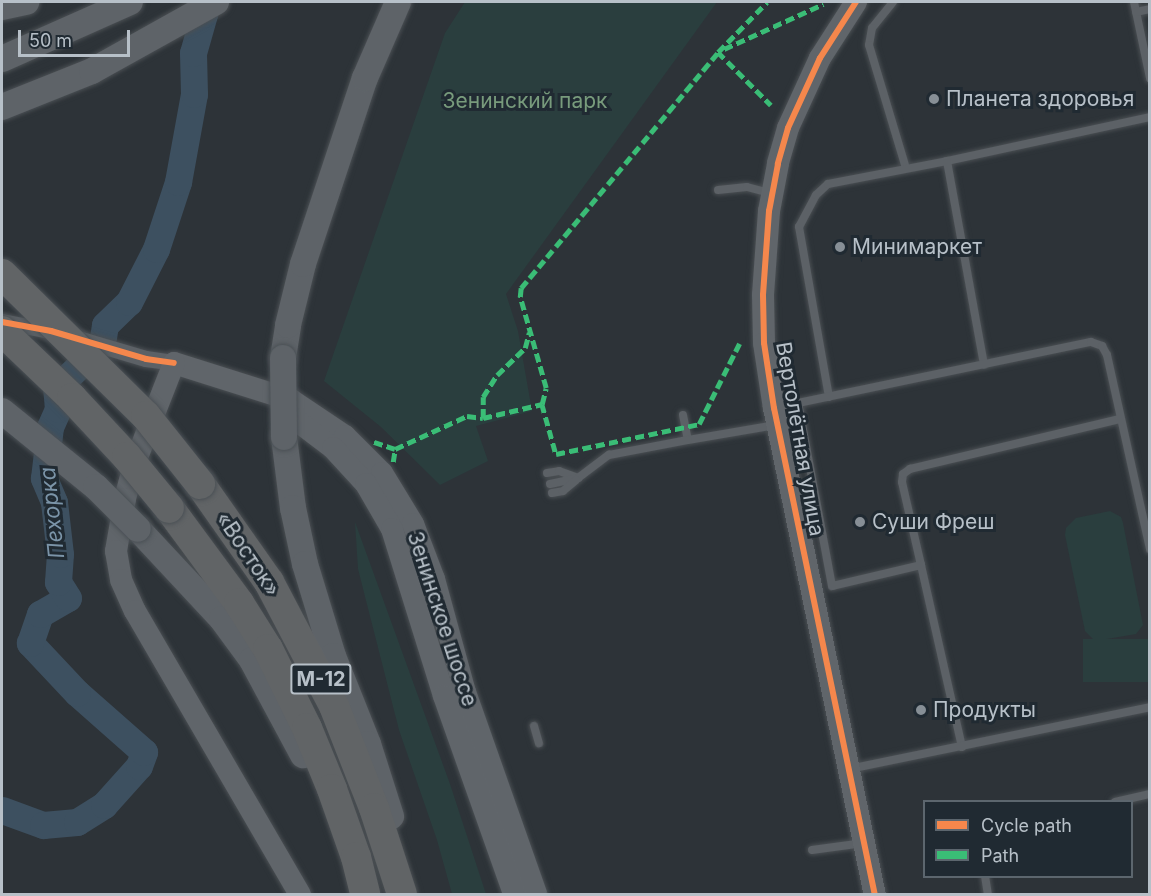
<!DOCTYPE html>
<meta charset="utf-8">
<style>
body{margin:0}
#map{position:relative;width:1151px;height:896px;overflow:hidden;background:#2d3338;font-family:Inter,sans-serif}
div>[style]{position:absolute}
.green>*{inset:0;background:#2a3e3e;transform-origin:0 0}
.river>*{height:27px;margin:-13.5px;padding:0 13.5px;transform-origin:13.5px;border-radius:13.5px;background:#3d5060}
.roads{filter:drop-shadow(0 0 2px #4a4f53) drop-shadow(0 0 2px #4a4f53)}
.lane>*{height:8px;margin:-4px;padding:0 4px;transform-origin:4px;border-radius:4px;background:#5c6166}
.street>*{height:16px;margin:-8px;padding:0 8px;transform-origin:8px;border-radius:8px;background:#5c6166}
.secondary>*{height:22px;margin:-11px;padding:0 11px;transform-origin:11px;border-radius:11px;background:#60656a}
.primary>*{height:26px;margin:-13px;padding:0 13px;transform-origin:13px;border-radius:13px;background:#5e6368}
.highway>*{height:30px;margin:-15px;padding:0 15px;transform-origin:15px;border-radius:15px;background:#616466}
.bridges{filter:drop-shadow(0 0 2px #4a5055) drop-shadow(0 0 2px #4a5055)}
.primary-bridge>*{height:26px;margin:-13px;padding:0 13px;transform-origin:13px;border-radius:13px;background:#5e6368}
.highway-bridge>*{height:30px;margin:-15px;padding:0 15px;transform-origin:15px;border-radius:15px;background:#616466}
.quiet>*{height:4.5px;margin-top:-2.25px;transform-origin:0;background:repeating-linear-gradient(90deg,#3abd76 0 9px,transparent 0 13.5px)}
.cycleway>*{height:6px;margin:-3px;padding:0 3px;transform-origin:3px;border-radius:3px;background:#f5874c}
.dots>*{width:16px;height:16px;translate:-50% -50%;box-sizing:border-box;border:3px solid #202a32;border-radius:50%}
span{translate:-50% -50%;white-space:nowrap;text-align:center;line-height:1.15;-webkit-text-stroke:6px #202a32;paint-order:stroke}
.shield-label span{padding:2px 4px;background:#202a32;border:2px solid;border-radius:4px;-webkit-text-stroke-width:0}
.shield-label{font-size:20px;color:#b7c0c8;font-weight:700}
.poi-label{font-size:21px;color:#b7c0c8}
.left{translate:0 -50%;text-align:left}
.park-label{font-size:21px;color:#789b7c}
.street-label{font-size:21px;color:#b7c0c8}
.water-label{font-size:22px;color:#7b94a8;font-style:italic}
.frame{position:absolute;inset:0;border:3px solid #b7c0c8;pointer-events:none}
.legend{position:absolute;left:923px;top:800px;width:210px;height:78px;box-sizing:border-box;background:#202a32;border:2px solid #5c666e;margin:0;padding:8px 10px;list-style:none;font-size:18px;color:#b7c0c8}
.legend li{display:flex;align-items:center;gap:12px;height:30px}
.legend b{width:30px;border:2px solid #5c666e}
.scale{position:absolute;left:18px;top:30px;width:112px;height:27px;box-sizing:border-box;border:3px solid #b7c0c8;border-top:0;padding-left:8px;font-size:18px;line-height:21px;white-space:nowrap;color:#b7c0c8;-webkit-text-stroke:4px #202a32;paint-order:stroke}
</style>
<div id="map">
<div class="green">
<div style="clip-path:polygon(465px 2px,717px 2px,506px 294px,518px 331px,532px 411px,476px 426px,488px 461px,440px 485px,381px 427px,324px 381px,445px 33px)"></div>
<div style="clip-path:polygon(1110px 511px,1121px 517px,1123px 523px,1143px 625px,1136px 634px,1095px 641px,1085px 631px,1065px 535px,1066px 528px,1076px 518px)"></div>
<div style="clip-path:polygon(355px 522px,450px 784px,486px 894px,452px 894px,437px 840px,399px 730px,358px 569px)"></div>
<div style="left:1149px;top:639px;width:43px;height:66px;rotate:90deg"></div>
</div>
<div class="river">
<div style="left:2px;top:810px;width:44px;rotate:20.1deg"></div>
<div style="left:43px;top:825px;width:34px;rotate:-5deg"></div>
<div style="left:77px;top:822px;width:32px;rotate:-32deg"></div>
<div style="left:104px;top:805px;width:52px;rotate:-48.1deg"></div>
<div style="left:139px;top:766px;width:15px;rotate:-70deg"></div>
<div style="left:144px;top:752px;width:89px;rotate:-138.6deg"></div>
<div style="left:77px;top:693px;width:69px;rotate:-133.2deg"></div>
<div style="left:30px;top:643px;width:31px;rotate:-71deg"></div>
<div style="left:40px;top:614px;width:32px;rotate:-30deg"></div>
<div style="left:68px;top:598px;width:19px;rotate:-122deg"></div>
<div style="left:58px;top:582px;width:28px;rotate:-86deg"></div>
<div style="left:60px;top:554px;width:52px;rotate:-96.6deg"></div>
<div style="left:54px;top:502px;width:26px;rotate:-113deg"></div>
<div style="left:44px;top:478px;width:51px;rotate:-83.3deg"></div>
<div style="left:50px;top:427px;width:20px;rotate:-66deg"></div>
<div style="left:58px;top:409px;width:21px;rotate:-95deg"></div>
<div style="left:56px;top:388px;width:64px;rotate:-43.7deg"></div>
<div style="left:102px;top:344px;width:19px;rotate:-81deg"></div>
<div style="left:105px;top:325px;width:33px;rotate:-44deg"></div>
<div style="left:129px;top:302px;width:59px;rotate:-63deg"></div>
<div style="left:156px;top:249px;width:71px;rotate:-71.8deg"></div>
<div style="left:178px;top:182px;width:89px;rotate:-79.7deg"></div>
<div style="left:194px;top:94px;width:41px;rotate:-91.4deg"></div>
<div style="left:193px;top:53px;width:41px;rotate:-74.2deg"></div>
<div style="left:204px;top:14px;width:12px;rotate:-90deg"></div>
</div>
<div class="roads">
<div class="lane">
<div style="left:893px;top:2px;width:33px;rotate:129deg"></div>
<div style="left:872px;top:28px;width:17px;rotate:100deg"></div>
<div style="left:869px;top:45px;width:128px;rotate:73.3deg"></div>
<div style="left:1134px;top:2px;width:78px;rotate:78.1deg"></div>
<div style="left:1136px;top:12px;width:14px;rotate:-12deg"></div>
<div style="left:947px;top:161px;width:208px;rotate:-12.2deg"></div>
<div style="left:718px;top:190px;width:29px;rotate:-6deg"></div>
<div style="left:747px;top:187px;width:24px;rotate:15deg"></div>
<div style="left:829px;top:397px;width:173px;rotate:-100deg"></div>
<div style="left:799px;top:227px;width:36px;rotate:-62deg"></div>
<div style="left:816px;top:195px;width:16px;rotate:-43deg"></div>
<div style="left:828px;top:184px;width:121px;rotate:-10.9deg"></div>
<div style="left:947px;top:161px;width:207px;rotate:79.7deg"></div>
<div style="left:775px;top:408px;width:24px;rotate:-12deg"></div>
<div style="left:683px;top:415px;width:25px;rotate:79deg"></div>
<div style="left:688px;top:440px;width:89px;rotate:-9.7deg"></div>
<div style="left:547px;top:473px;width:12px;rotate:-9deg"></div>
<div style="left:559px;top:471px;width:20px;rotate:20deg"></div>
<div style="left:550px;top:484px;width:29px;rotate:-12deg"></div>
<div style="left:578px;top:478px;width:39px;rotate:-37deg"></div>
<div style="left:609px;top:455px;width:80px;rotate:-10.8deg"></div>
<div style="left:552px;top:493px;width:11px;rotate:-10deg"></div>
<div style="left:563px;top:491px;width:17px;rotate:-40deg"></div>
<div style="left:921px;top:565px;width:85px;rotate:-102.9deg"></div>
<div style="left:902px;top:482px;width:8px;rotate:-83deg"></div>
<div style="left:903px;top:474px;width:9px;rotate:-36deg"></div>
<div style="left:910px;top:469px;width:216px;rotate:-13.4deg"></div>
<div style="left:534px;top:726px;width:18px;rotate:74deg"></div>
<div style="left:962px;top:747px;width:187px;rotate:-102.7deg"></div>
<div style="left:921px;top:565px;width:91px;rotate:166.7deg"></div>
<div style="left:832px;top:586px;width:186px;rotate:-100.5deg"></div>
<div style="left:798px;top:403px;width:299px;rotate:-11.8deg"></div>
<div style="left:1091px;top:342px;width:12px;rotate:20deg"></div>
<div style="left:1102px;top:346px;width:10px;rotate:61deg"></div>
<div style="left:1107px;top:355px;width:199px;rotate:77.5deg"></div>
<div style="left:849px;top:769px;width:307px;rotate:-11.6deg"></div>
<div style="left:1115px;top:802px;width:36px;rotate:-13deg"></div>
<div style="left:812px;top:850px;width:52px;rotate:-7.7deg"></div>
<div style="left:985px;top:876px;width:18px;rotate:81deg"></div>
</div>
<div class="street">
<div style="left:2px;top:322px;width:50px;rotate:10.4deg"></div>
<div style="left:51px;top:331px;width:99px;rotate:16.4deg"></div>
<div style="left:146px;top:359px;width:28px;rotate:8deg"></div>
</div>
<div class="secondary">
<div style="left:856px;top:2px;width:67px;rotate:122.7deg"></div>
<div style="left:820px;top:58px;width:77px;rotate:114.6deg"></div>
<div style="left:788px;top:128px;width:37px;rotate:106deg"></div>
<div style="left:778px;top:164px;width:48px;rotate:100.8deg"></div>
<div style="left:769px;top:211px;width:84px;rotate:94.1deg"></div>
<div style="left:763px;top:295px;width:48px;rotate:88.8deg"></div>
<div style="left:764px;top:343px;width:66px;rotate:81.3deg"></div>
<div style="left:774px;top:408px;width:496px;rotate:78.3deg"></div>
<div style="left:174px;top:363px;width:123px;rotate:17.5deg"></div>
<div style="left:291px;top:400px;width:65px;rotate:33.7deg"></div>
<div style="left:345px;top:436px;width:52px;rotate:45deg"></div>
<div style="left:382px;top:473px;width:60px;rotate:58.7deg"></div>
<div style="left:413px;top:524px;width:59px;rotate:69.1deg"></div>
<div style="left:434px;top:579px;width:117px;rotate:74.7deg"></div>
<div style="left:465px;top:692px;width:214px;rotate:70.6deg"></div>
<div style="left:174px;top:363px;width:110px;rotate:111.4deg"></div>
<div style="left:134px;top:465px;width:35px;rotate:105deg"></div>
<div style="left:125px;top:499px;width:53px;rotate:99.8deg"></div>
<div style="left:116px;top:551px;width:29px;rotate:80deg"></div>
<div style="left:121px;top:580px;width:34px;rotate:66deg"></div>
<div style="left:135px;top:611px;width:328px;rotate:59.8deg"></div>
<div style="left:292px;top:417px;width:51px;rotate:37.1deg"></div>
<div style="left:333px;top:448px;width:49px;rotate:47.5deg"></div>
<div style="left:366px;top:484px;width:52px;rotate:60deg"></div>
<div style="left:392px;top:529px;width:175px;rotate:72.7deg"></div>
<div style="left:444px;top:696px;width:210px;rotate:70.5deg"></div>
</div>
<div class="primary">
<div style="left:2px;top:7px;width:25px;rotate:-12deg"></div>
<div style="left:2px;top:59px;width:140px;rotate:-24deg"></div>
<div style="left:2px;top:107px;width:97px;rotate:-21.8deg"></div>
<div style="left:92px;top:71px;width:142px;rotate:-29.1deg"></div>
<div style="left:283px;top:358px;width:33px;rotate:-81deg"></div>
<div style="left:288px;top:325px;width:63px;rotate:-76.2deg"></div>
<div style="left:303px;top:264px;width:196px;rotate:-71.6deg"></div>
<div style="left:365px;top:78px;width:83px;rotate:-66.5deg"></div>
<div style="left:284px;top:437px;width:72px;rotate:82.8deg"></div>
<div style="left:293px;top:508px;width:57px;rotate:77.9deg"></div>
<div style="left:305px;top:564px;width:96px;rotate:73.1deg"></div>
<div style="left:333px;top:656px;width:95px;rotate:68.3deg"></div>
<div style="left:368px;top:744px;width:76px;rotate:72.3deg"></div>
<div style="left:138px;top:529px;width:123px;rotate:47deg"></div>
<div style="left:222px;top:619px;width:51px;rotate:53.8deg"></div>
<div style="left:252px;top:660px;width:108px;rotate:61.8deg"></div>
</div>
<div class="highway">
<div style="left:200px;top:484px;width:120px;rotate:54.9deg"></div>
<div style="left:269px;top:582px;width:140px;rotate:62.3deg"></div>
<div style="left:334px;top:706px;width:110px;rotate:68.6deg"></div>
<div style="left:374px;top:808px;width:90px;rotate:72deg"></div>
<div style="left:169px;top:508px;width:118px;rotate:53.6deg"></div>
<div style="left:239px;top:603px;width:54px;rotate:57.8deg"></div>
<div style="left:268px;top:649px;width:88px;rotate:63.7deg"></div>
<div style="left:307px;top:728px;width:66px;rotate:67.7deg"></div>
<div style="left:332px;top:789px;width:72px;rotate:70.6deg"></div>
<div style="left:356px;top:857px;width:38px;rotate:76deg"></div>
</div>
</div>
<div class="bridges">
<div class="primary-bridge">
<div style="left:283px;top:358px;width:79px;rotate:89.3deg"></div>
<div style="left:2px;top:411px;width:121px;rotate:39deg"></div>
<div style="left:96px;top:487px;width:59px;rotate:45deg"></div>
</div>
<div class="highway-bridge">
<div style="left:2px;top:274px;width:202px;rotate:44.6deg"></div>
<div style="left:146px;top:416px;width:87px;rotate:51.5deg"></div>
<div style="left:2px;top:331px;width:97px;rotate:43.7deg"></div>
<div style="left:72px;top:398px;width:81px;rotate:47deg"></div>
<div style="left:127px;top:457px;width:66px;rotate:50.5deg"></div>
</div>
</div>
<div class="quiet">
<div style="left:724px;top:49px;width:109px;rotate:-24.4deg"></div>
<div style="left:718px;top:52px;width:75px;rotate:45deg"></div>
<div style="left:542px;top:404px;width:16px;rotate:-76deg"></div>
<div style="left:546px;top:388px;width:95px;rotate:-105.9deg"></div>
<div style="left:520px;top:297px;width:9px;rotate:-84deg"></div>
<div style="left:521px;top:288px;width:307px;rotate:-50.1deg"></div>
<div style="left:718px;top:52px;width:70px;rotate:-45.6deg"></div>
<div style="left:483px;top:418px;width:21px;rotate:-90deg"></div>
<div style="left:483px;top:397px;width:26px;rotate:-58deg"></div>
<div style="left:497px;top:375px;width:39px;rotate:-44deg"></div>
<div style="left:525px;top:348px;width:16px;rotate:-75deg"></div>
<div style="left:374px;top:442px;width:22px;rotate:18deg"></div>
<div style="left:393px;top:462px;width:13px;rotate:-81deg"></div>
<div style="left:395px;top:449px;width:79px;rotate:-24.6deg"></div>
<div style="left:467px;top:416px;width:16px;rotate:7deg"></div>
<div style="left:483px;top:418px;width:61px;rotate:-13.3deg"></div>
<div style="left:542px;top:404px;width:52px;rotate:74.4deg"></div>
<div style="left:556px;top:454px;width:146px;rotate:-11.8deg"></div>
<div style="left:699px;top:424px;width:94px;rotate:-63.4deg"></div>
</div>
<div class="cycleway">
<div style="left:856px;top:2px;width:67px;rotate:122.7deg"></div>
<div style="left:820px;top:58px;width:77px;rotate:114.6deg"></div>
<div style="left:788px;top:128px;width:37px;rotate:106deg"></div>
<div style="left:778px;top:164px;width:48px;rotate:100.8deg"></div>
<div style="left:769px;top:211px;width:84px;rotate:94.1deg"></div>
<div style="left:763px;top:295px;width:48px;rotate:88.8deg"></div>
<div style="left:764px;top:343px;width:66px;rotate:81.3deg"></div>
<div style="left:774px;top:408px;width:496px;rotate:78.3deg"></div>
<div style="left:2px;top:322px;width:50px;rotate:10.4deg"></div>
<div style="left:51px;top:331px;width:99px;rotate:16.4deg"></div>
<div style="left:146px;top:359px;width:28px;rotate:8deg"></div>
</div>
<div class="dots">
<div style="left:934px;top:99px;background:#878f96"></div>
<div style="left:840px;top:247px;background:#878f96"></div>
<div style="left:860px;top:522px;background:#878f96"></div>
<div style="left:921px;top:710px;background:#878f96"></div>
</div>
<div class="shield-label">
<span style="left:321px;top:679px">М-12</span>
</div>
<div class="poi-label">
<span class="left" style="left:946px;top:99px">Планета здоровья</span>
<span class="left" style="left:852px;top:247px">Минимаркет</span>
<span class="left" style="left:872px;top:522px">Суши Фреш</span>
<span class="left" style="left:933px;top:710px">Продукты</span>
</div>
<div class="park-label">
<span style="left:525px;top:101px">Зенинский парк</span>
</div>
<div class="street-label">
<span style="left:800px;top:439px;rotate:80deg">Вертолётная улица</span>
<span style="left:248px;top:554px;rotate:56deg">«Восток»</span>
<span style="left:442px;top:619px;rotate:72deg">Зенинское шоссе</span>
</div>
<div class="water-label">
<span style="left:52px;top:513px;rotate:-96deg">Пехорка</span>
</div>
<div class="frame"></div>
<ul class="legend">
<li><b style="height:8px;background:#f5874c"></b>Cycle path</li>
<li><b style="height:8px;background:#3abd76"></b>Path</li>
</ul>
<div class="scale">50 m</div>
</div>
